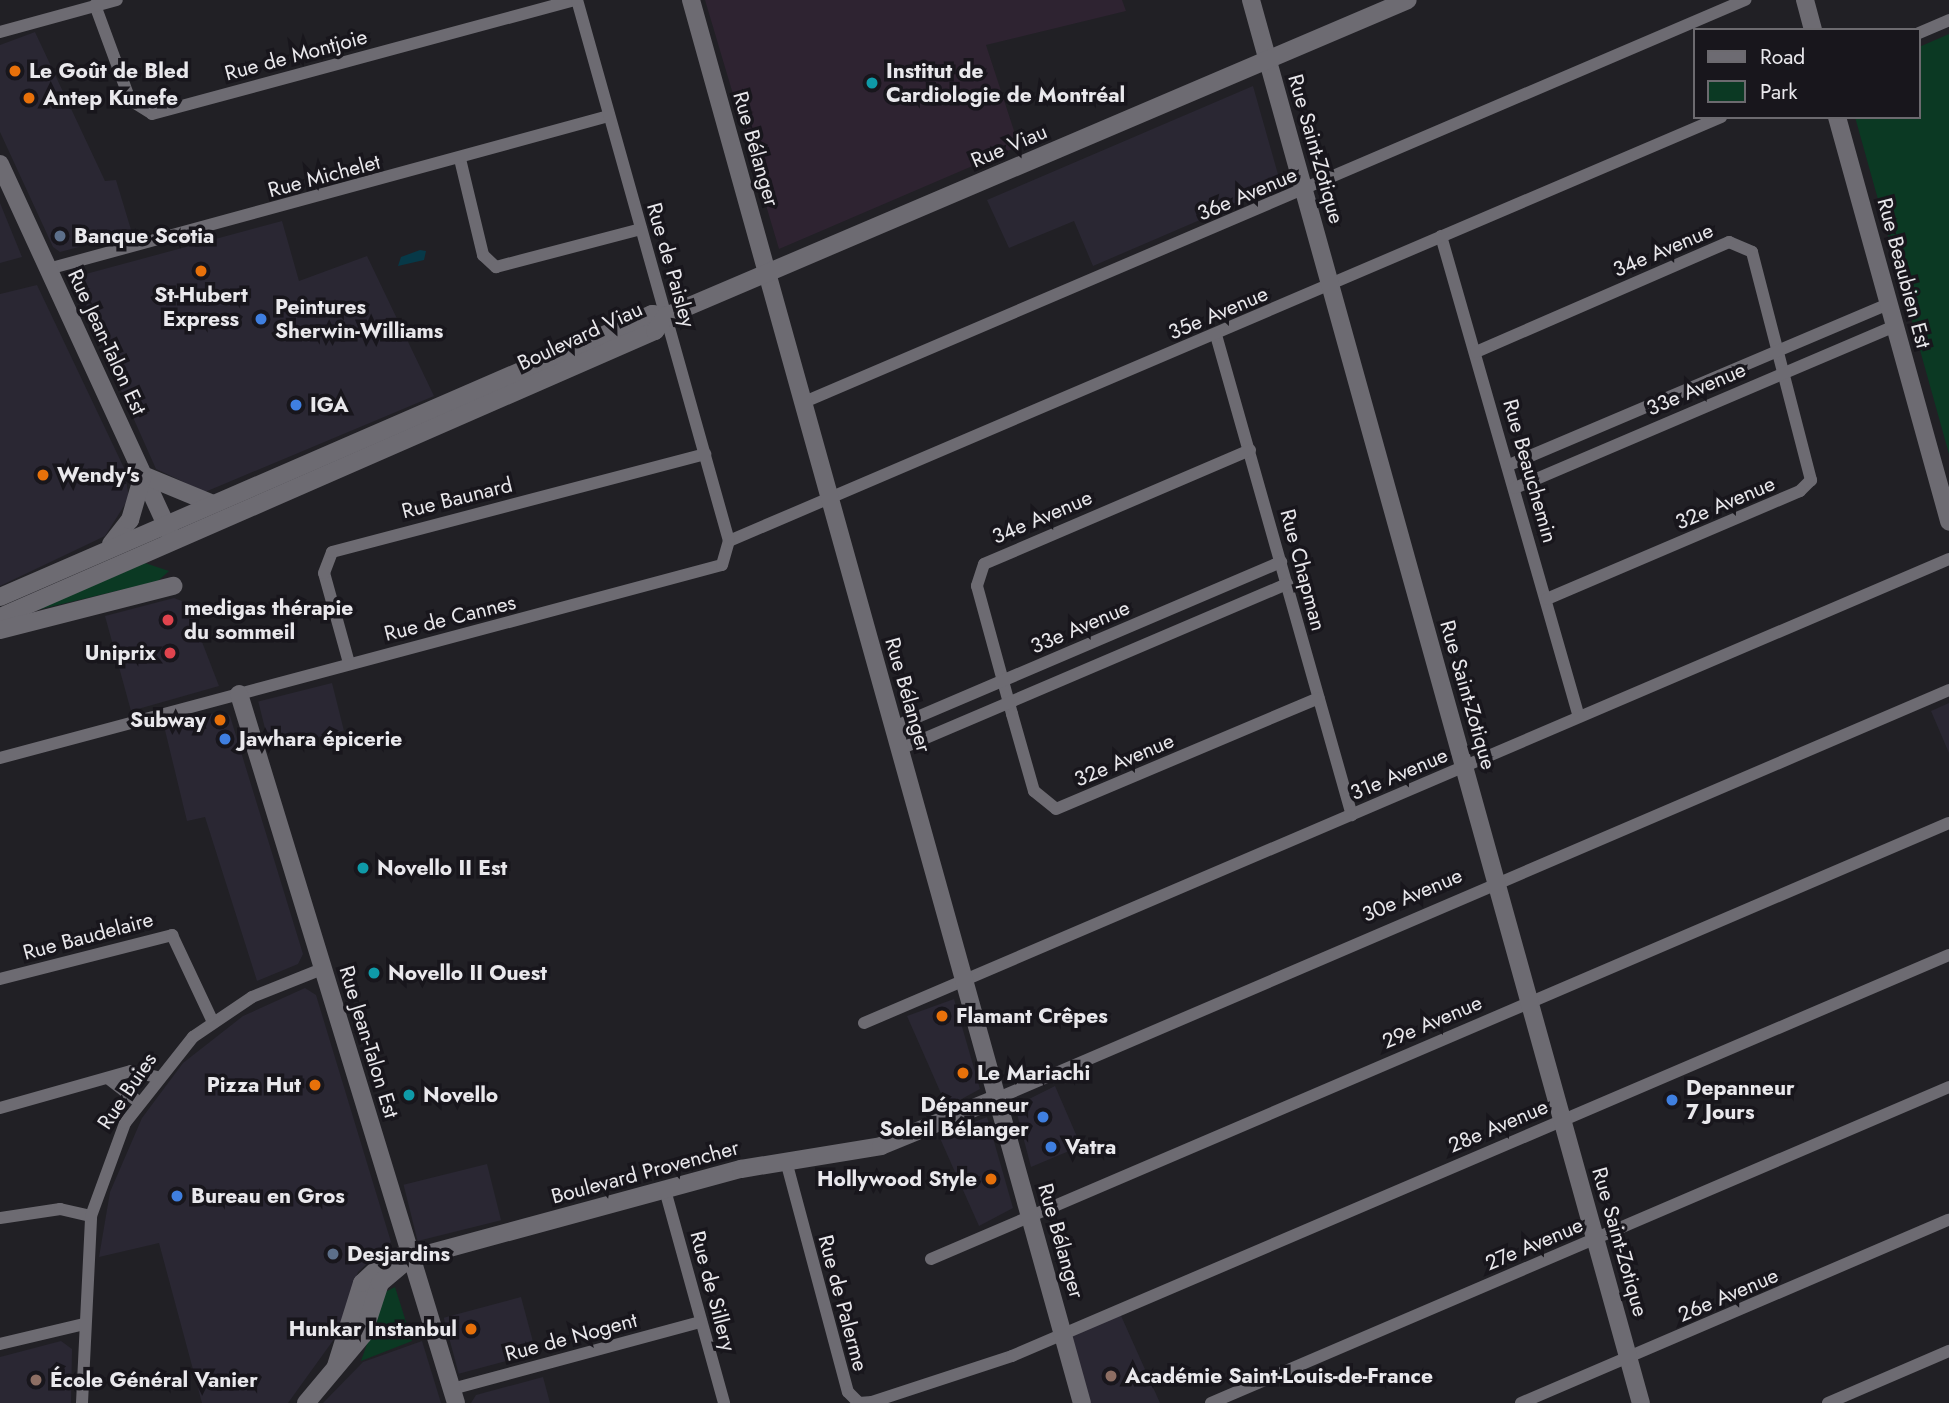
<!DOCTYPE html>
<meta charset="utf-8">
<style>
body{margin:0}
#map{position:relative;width:1949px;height:1403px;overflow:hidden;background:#212025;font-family:Jost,sans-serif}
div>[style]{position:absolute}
.built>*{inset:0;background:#2a2733;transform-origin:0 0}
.medical>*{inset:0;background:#2e2331}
.green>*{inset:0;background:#0b3923}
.water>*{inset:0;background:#073948}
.street>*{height:12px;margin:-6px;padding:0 6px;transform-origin:6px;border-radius:6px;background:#6d6b72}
.secondary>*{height:18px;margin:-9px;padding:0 9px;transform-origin:9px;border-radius:9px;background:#6d6b72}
.dots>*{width:19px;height:19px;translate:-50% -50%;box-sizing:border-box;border:4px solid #18161c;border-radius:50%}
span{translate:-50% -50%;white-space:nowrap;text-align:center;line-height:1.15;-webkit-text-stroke:7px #18161c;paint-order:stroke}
.street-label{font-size:21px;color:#e9e8ec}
.poi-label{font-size:21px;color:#e9e8ec;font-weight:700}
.left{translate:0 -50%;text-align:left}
.right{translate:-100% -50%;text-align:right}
.legend{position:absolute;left:1693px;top:28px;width:228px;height:91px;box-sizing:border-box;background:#18161c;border:2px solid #6c6a6f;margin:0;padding:9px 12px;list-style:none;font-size:21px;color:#e9e8ec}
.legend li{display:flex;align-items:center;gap:14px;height:35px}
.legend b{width:35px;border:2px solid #6c6a6f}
</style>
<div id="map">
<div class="built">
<div style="clip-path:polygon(35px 32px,105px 181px,116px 180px,132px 233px,60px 252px,53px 247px,0 132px,0 45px)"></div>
<div style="clip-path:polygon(1253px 86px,1281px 185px,1093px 266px,1074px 221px,1009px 248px,987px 200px)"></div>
<div style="clip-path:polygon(0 203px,22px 257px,0 263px)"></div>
<div style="clip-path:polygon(282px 221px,299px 281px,367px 256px,434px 396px,205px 492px,156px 469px,71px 278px)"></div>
<div style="clip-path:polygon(37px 285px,124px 468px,129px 498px,105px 536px,0 586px,0 294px)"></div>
<div style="clip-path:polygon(174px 598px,187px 603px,219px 686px,131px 711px,105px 616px)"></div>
<div style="left:332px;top:683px;width:49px;height:76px;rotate:76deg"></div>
<div style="clip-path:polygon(1949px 703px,1949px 753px,1931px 711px)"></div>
<div style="clip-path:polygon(223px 711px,230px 716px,303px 954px,298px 964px,257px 981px,205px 817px,187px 821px,164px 726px)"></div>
<div style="clip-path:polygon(305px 988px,316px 995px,391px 1242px,358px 1272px,337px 1335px,288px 1403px,202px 1403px,159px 1243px,99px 1257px,110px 1192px,142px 1118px,183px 1063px,243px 1016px)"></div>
<div style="clip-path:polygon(954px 999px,980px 1089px,947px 1107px,907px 1016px)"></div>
<div style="clip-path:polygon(1055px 1086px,1081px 1146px,1031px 1167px,1015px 1106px)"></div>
<div style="clip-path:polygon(987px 1117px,1013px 1208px,979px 1226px,939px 1136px)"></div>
<div style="left:487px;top:1164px;width:58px;height:86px;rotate:76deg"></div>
<div style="left:521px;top:1297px;width:58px;height:80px;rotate:75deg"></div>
<div style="clip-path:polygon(1118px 1309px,1160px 1403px,1082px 1403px,1063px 1334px)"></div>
<div style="clip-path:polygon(61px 1341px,72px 1349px,71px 1403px,0 1403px,0 1357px)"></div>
<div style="clip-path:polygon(422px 1341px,441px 1403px,323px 1403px,363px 1362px)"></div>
<div style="clip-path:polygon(543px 1377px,550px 1403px,471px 1403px,476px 1395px)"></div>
</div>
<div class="medical">
<div style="clip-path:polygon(705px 0,1122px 0,1126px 11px,986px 45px,1019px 146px,779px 249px)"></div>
</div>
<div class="green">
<div style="clip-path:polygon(1949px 34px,1949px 454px,1855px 117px,1919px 117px,1919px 47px)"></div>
<div style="clip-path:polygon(145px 563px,169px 571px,158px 581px,33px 611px)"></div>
<div style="clip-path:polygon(395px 1287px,412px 1341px,361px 1361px,385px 1292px)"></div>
</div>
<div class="water">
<div style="clip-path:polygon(420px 250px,426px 251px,424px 260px,398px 266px,401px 257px)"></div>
</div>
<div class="street">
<div style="left:95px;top:5px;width:101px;rotate:69.8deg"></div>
<div style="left:130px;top:100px;width:26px;rotate:32deg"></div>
<div style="left:152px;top:114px;width:437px;rotate:-15.1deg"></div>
<div style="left:0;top:32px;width:121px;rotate:-15.3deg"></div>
<div style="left:1919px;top:33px;width:33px;rotate:-23deg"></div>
<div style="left:460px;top:159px;width:99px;rotate:76.5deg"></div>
<div style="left:483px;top:255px;width:18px;rotate:43deg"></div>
<div style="left:496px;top:267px;width:150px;rotate:-14.7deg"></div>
<div style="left:1441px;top:236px;width:499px;rotate:74deg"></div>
<div style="left:48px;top:269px;width:581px;rotate:-15.26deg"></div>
<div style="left:1216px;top:335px;width:499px;rotate:74.2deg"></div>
<div style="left:1476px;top:352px;width:276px;rotate:-23.5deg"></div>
<div style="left:1729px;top:242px;width:25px;rotate:23deg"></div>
<div style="left:1752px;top:252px;width:236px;rotate:75.5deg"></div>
<div style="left:1811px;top:480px;width:16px;rotate:135deg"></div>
<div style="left:1800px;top:491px;width:275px;rotate:156.9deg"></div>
<div style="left:802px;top:403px;width:1026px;rotate:-23.14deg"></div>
<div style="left:1250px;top:450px;width:289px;rotate:156.8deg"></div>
<div style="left:984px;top:564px;width:23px;rotate:108deg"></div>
<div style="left:977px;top:586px;width:133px;rotate:74.7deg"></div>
<div style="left:1012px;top:714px;width:80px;rotate:74.1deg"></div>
<div style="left:1034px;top:791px;width:28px;rotate:39deg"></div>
<div style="left:1056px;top:809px;width:285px;rotate:-22.9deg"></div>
<div style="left:1509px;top:465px;width:412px;rotate:-23deg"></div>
<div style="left:1515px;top:488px;width:412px;rotate:-23.1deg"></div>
<div style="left:729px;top:541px;width:1079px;rotate:-23.14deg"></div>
<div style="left:349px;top:663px;width:93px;rotate:-105.5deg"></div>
<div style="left:324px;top:573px;width:22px;rotate:-69deg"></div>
<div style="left:332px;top:552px;width:386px;rotate:-14.7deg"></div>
<div style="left:894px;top:727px;width:421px;rotate:-23.1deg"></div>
<div style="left:900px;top:749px;width:421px;rotate:-23.1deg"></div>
<div style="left:0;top:758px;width:747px;rotate:-14.97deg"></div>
<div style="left:722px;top:565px;width:25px;rotate:-74deg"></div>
<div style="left:729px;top:541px;width:562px;rotate:-105.69deg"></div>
<div style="left:0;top:979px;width:178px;rotate:-14.3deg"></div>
<div style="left:172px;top:935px;width:96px;rotate:64.8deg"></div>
<div style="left:864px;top:1023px;width:1180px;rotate:-23.15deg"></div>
<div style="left:109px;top:1079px;width:37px;rotate:38deg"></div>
<div style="left:998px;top:1098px;width:1035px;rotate:-23.22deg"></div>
<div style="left:0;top:1108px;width:136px;rotate:-15.8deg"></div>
<div style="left:131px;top:1071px;width:26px;rotate:13deg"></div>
<div style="left:786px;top:1161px;width:239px;rotate:75deg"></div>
<div style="left:848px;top:1392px;width:16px;rotate:45deg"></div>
<div style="left:859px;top:1403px;width:13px;rotate:-4deg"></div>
<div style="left:872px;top:1402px;width:147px;rotate:-18.2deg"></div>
<div style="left:1012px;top:1356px;width:1019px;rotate:-23.17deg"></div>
<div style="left:665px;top:1190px;width:221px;rotate:74.5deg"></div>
<div style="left:0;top:1218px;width:61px;rotate:-8.5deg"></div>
<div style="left:60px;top:1209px;width:32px;rotate:13deg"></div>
<div style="left:931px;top:1259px;width:1107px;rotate:-23.19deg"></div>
<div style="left:0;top:1344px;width:86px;rotate:-13.4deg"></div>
<div style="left:452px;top:1389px;width:258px;rotate:-15.1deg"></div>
<div style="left:82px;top:1403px;width:187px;rotate:-87.2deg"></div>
<div style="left:91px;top:1216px;width:99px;rotate:-69.9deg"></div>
<div style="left:125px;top:1123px;width:110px;rotate:-51.7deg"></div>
<div style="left:193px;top:1037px;width:71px;rotate:-34.1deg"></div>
<div style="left:252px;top:997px;width:75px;rotate:-21.8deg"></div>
<div style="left:1211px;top:1403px;width:803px;rotate:-23.18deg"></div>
<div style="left:1521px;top:1403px;width:465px;rotate:-23.2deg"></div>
<div style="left:1828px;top:1403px;width:132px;rotate:-23.3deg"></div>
</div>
<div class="secondary">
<div style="left:691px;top:0;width:1456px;rotate:74.43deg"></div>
<div style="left:1251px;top:0;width:1456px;rotate:74.47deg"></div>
<div style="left:1805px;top:0;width:31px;rotate:75deg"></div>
<div style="left:1837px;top:117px;width:420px;rotate:74.5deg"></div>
<div style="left:0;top:164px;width:405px;rotate:65.3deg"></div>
<div style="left:666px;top:316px;width:806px;rotate:-23.07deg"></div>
<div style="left:143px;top:475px;width:74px;rotate:22.4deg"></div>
<div style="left:111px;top:544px;width:31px;rotate:-52deg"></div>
<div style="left:130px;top:520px;width:47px;rotate:-73.9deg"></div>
<div style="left:0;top:597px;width:711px;rotate:-23.46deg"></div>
<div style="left:652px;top:314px;width:14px;rotate:8deg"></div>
<div style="left:0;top:617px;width:715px;rotate:-23.59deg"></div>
<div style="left:655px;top:331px;width:19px;rotate:-54deg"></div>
<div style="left:0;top:630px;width:179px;rotate:-14.3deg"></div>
<div style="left:239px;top:694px;width:741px;rotate:72.98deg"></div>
<div style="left:336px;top:1366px;width:87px;rotate:-72.6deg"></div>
<div style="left:362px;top:1283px;width:37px;rotate:-43deg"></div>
<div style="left:389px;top:1258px;width:42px;rotate:-6.8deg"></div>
<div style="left:431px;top:1253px;width:321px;rotate:-15.2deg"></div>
<div style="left:741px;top:1169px;width:142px;rotate:-9.3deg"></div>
<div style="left:881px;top:1146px;width:126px;rotate:-22.3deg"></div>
<div style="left:306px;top:1403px;width:89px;rotate:-50deg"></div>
<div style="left:363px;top:1335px;width:55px;rotate:-71.9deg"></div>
<div style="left:380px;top:1283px;width:40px;rotate:-40deg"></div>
</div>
<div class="dots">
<div style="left:15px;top:71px;background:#e8710a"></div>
<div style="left:872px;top:83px;background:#0f9aa8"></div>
<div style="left:29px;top:98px;background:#e8710a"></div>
<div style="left:60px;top:236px;background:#5c6f8a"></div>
<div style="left:201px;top:271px;background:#e8710a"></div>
<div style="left:261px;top:319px;background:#3f7fe0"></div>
<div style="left:296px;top:405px;background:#3f7fe0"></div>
<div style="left:43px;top:475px;background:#e8710a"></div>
<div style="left:168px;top:620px;background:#e0444e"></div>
<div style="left:170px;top:653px;background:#e0444e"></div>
<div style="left:220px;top:720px;background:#e8710a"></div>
<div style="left:225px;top:739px;background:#3f7fe0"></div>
<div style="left:363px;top:868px;background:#0f9aa8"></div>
<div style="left:374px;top:973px;background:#0f9aa8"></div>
<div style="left:942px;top:1016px;background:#e8710a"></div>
<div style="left:963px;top:1073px;background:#e8710a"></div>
<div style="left:315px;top:1085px;background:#e8710a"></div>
<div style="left:409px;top:1095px;background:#0f9aa8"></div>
<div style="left:1672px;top:1100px;background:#3f7fe0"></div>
<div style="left:1043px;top:1117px;background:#3f7fe0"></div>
<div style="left:1051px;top:1147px;background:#3f7fe0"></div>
<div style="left:991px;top:1179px;background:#e8710a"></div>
<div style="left:177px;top:1196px;background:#3f7fe0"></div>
<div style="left:333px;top:1254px;background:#5c6f8a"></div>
<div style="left:471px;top:1329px;background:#e8710a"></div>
<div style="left:1111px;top:1376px;background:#8d6e63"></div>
<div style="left:36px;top:1380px;background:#8d6e63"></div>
</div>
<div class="street-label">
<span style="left:296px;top:55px;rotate:-15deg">Rue de Montjoie</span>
<span style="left:1009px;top:146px;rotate:-23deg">Rue Viau</span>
<span style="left:756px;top:149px;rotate:74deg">Rue Bélanger</span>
<span style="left:1316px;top:149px;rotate:74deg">Rue Saint-Zotique</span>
<span style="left:324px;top:176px;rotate:-15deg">Rue Michelet</span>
<span style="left:1247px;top:194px;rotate:-23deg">36e Avenue</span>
<span style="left:1663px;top:250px;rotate:-23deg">34e Avenue</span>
<span style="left:671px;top:265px;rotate:74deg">Rue de Paisley</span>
<span style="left:1904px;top:273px;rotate:75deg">Rue Beaubien Est</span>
<span style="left:1218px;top:313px;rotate:-23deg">35e Avenue</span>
<span style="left:580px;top:336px;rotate:-25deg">Boulevard Viau</span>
<span style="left:107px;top:342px;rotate:65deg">Rue Jean-Talon Est</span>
<span style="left:1696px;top:389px;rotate:-23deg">33e Avenue</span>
<span style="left:1530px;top:471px;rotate:74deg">Rue Beauchemin</span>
<span style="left:457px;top:498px;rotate:-14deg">Rue Baunard</span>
<span style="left:1725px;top:503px;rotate:-23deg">32e Avenue</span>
<span style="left:1042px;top:517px;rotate:-23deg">34e Avenue</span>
<span style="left:1303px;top:570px;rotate:75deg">Rue Chapman</span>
<span style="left:450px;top:618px;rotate:-14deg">Rue de Cannes</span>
<span style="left:1080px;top:627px;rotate:-23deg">33e Avenue</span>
<span style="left:908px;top:695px;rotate:74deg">Rue Bélanger</span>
<span style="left:1468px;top:695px;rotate:74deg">Rue Saint-Zotique</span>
<span style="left:1124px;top:760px;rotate:-23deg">32e Avenue</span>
<span style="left:1399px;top:774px;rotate:-23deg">31e Avenue</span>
<span style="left:1412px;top:895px;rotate:-23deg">30e Avenue</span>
<span style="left:88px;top:936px;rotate:-15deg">Rue Baudelaire</span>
<span style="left:1432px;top:1022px;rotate:-23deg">29e Avenue</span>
<span style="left:369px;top:1042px;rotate:73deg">Rue Jean-Talon Est</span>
<span style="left:127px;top:1091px;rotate:-56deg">Rue Buies</span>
<span style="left:1498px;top:1126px;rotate:-23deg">28e Avenue</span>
<span style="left:645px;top:1172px;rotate:-15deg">Boulevard Provencher</span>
<span style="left:1061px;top:1241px;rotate:74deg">Rue Bélanger</span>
<span style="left:1620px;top:1242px;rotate:74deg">Rue Saint-Zotique</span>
<span style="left:1534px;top:1244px;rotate:-23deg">27e Avenue</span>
<span style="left:713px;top:1291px;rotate:75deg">Rue de Sillery</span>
<span style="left:1728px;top:1295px;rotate:-23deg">26e Avenue</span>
<span style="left:843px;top:1303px;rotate:75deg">Rue de Palerme</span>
<span style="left:571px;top:1337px;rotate:-15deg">Rue de Nogent</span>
</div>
<div class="poi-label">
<span class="left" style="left:29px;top:71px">Le Goût de Bled</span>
<span class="left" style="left:886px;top:83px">Institut de<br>Cardiologie de Montréal</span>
<span class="left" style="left:43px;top:98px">Antep Kunefe</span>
<span class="left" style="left:74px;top:236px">Banque Scotia</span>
<span style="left:201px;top:307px">St-Hubert<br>Express</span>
<span class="left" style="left:275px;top:319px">Peintures<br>Sherwin-Williams</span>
<span class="left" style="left:310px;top:405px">IGA</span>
<span class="left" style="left:57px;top:475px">Wendy's</span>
<span class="left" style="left:184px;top:620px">medigas thérapie<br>du sommeil</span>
<span class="right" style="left:156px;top:653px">Uniprix</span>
<span class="right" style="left:206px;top:720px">Subway</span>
<span class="left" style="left:239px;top:739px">Jawhara épicerie</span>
<span class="left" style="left:377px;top:868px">Novello II Est</span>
<span class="left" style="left:388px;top:973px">Novello II Ouest</span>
<span class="left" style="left:956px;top:1016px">Flamant Crêpes</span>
<span class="left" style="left:977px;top:1073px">Le Mariachi</span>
<span class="right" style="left:301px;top:1085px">Pizza Hut</span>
<span class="left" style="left:1686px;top:1100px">Depanneur<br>7 Jours</span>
<span class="left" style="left:423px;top:1095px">Novello</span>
<span class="right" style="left:1029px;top:1117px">Dépanneur<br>Soleil Bélanger</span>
<span class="left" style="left:1065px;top:1147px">Vatra</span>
<span class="right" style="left:977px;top:1179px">Hollywood Style</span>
<span class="left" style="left:191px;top:1196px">Bureau en Gros</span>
<span class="left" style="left:347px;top:1254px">Desjardins</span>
<span class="right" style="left:457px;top:1329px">Hunkar Instanbul</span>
<span class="left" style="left:1125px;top:1376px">Académie Saint-Louis-de-France</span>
<span class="left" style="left:50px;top:1380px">École Général Vanier</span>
</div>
<ul class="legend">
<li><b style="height:9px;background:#6d6b72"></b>Road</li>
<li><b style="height:19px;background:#0b3923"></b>Park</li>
</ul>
</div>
